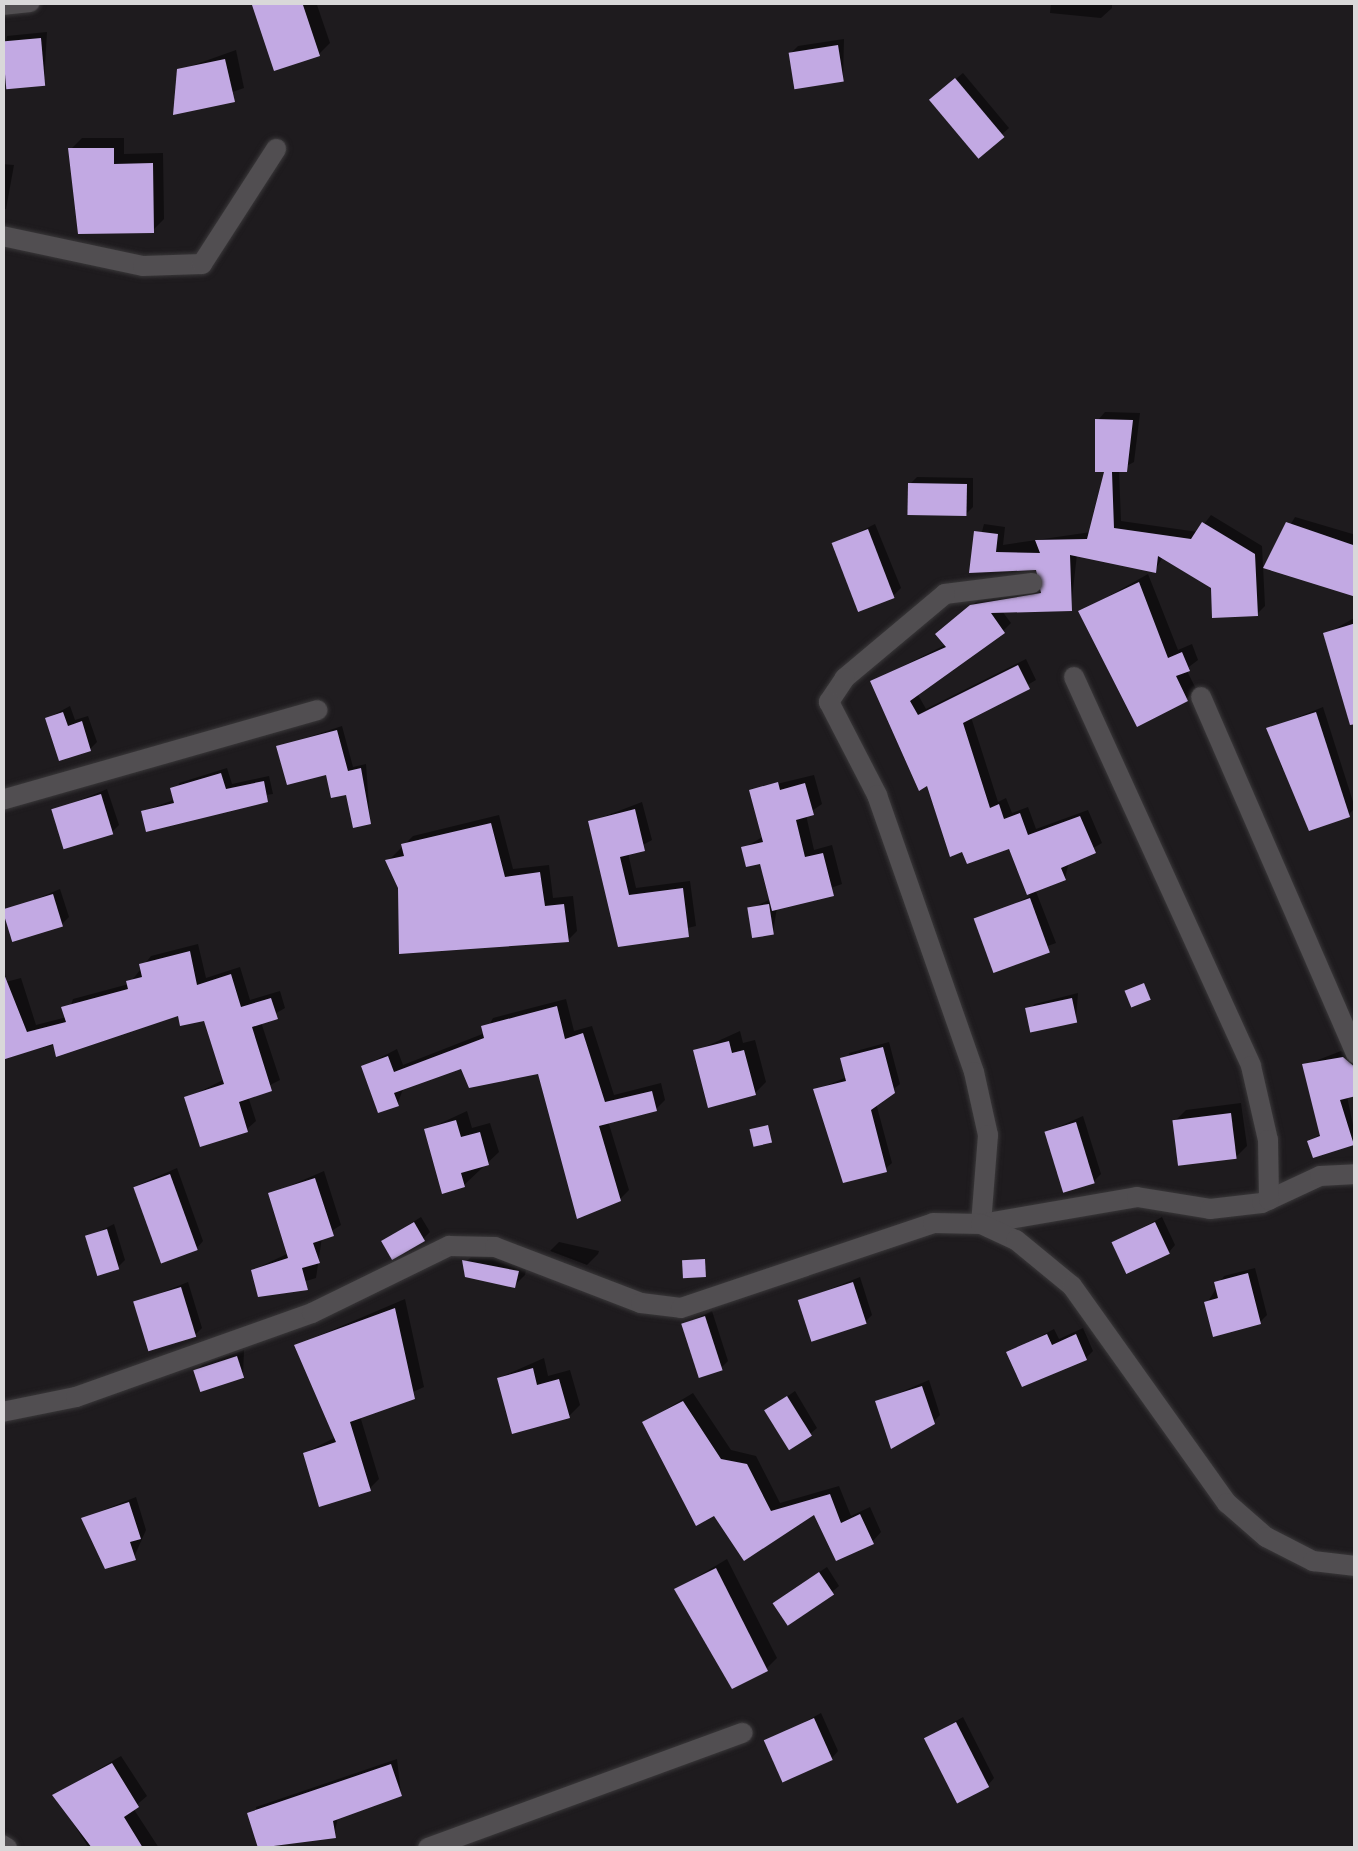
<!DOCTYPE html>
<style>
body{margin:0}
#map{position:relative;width:1358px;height:1851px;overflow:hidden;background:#1e1b1e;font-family:Quicksand,sans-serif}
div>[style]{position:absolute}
.shadow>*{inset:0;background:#0007}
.building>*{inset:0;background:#c2a9e3;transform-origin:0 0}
.roads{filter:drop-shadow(0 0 2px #3a383a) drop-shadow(0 0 2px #3a383a)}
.street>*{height:20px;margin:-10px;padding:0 10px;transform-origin:10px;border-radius:10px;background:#514e51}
span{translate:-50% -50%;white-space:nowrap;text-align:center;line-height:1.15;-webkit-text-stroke:10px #151215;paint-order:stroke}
.frame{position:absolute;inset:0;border:5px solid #d9d8d9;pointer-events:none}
</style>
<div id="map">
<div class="shadow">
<div style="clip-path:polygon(254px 2px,316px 2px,330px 43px,319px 54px)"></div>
<div style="clip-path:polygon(1051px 2px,1112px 2px,1112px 8px,1101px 18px,1050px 13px)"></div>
<div style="clip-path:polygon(47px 32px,44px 83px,2px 69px,7px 36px)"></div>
<div style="clip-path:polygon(844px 39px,843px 79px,791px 53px,798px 46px)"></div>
<div style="clip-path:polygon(236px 50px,244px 88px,175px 112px,180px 70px)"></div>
<div style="clip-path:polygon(963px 73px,1009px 128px,979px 155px,939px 93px)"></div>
<div style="clip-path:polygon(82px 138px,124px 138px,124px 154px,163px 153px,164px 219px,153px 230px,71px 149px)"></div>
<div style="clip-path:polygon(2px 164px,14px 165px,6px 209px,2px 209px)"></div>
<div style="clip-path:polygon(1105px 412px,1140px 413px,1134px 462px,1119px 470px,1121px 521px,1198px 532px,1211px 515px,1262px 546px,1265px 606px,1257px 614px,1163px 557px,1155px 570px,1077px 554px,1071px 608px,1002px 611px,1011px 623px,1003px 631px,917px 693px,926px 709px,1026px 659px,1036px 680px,971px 717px,998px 802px,1006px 798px,1012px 813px,1028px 807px,1036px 829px,1088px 810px,1102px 843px,1069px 862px,1065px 878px,1035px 889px,1056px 943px,995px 965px,978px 922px,1030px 896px,1011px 845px,928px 783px,873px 681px,947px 644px,946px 627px,981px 598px,1042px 588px,1038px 568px,972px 570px,984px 524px,1005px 527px,1003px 545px,1091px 532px,1107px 470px,1098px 420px)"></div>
<div style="clip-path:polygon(917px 477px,973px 478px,973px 507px,966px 514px,910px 484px)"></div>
<div style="clip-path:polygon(1295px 517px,1356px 535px,1356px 595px,1266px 567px)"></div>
<div style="clip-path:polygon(875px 524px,901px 588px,894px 595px,835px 544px)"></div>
<div style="clip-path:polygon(1148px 574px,1178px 650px,1192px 644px,1198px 660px,1186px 669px,1196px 689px,1186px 699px,1081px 612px)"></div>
<div style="clip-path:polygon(1356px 617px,1356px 707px,1326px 634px)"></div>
<div style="clip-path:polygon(70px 706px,75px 720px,88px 716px,97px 742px,90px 749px,48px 718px)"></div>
<div style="clip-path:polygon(1323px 707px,1355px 808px,1348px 815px,1282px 769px,1269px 729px)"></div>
<div style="clip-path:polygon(342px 726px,353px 767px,366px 764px,370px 821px,327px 772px,279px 747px)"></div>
<div style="clip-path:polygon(227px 768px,232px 784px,269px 776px,273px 794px,144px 811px,176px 799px,179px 783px)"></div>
<div style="clip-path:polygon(814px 775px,822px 804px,806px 815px,814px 850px,832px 845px,842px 884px,777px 907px,773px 933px,750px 909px,771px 899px,762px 861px,744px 848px,764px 836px,752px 790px)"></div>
<div style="clip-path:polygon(107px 789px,119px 825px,112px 832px,54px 811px)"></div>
<div style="clip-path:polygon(642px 802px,652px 840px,628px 853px,636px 888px,690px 881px,696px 926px,620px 944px,590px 822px)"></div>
<div style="clip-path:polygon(499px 815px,513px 869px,549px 865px,553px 898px,573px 896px,577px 931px,568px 940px,400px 887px,388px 861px,413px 836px)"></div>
<div style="clip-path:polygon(60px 889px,69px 917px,62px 924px,6px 912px)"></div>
<div style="clip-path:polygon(198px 944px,206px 978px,240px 967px,250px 1000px,280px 991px,285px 1008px,261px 1022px,280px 1080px,248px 1096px,256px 1121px,247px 1129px,187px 1098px,225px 1079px,205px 1018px,180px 1013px,2px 1058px,2px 983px,21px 978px,36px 1025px,67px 1017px,73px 999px,129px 984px,151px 956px)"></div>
<div style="clip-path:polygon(1078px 993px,1076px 1019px,1028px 1010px,1035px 1004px)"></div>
<div style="clip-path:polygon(566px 999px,574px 1031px,592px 1026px,614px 1095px,661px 1083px,665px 1100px,656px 1109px,608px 1121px,629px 1190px,620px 1199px,540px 1071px,462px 1065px,404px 1086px,398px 1103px,364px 1066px,397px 1049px,403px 1065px,485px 1033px,493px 1018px)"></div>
<div style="clip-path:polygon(740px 1031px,743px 1043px,755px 1040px,766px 1082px,755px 1093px,696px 1051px)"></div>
<div style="clip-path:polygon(889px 1042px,900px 1084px,876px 1103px,892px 1163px,885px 1169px,816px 1090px,847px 1077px,849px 1053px)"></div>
<div style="clip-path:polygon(1341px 1051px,1356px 1058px,1356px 1094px,1347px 1096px,1356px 1140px,1310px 1141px,1322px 1133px,1305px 1065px)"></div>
<div style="clip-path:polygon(1241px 1103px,1247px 1146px,1236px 1157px,1175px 1121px,1186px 1110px)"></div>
<div style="clip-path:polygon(467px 1111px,472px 1128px,490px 1123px,499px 1152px,464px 1185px,426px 1130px)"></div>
<div style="clip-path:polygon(1083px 1116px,1101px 1174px,1094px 1181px,1047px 1132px)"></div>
<div style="clip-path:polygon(177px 1168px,203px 1241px,197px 1248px,136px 1186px)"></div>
<div style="clip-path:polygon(324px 1171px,341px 1225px,322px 1237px,316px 1278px,260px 1295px,253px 1270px,289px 1253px,271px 1194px)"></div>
<div style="clip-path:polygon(421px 1217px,430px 1232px,423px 1239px,384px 1240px)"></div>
<div style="clip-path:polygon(1162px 1217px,1175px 1245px,1169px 1252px,1114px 1243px)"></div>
<div style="clip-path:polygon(114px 1224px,125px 1260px,118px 1267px,88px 1237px)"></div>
<div style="clip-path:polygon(559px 1242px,599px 1251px,598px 1254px,587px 1265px,550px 1251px)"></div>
<div style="clip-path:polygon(475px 1253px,528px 1260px,525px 1275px,514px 1286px,464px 1264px)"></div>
<div style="clip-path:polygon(1255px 1268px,1267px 1315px,1260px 1322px,1207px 1303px,1224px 1276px)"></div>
<div style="clip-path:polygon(860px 1277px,872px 1315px,865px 1322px,801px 1301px)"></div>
<div style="clip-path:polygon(188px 1282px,202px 1328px,195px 1335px,136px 1303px)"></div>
<div style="clip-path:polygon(405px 1299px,424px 1387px,360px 1416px,379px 1479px,369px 1489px,305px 1453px,336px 1437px,297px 1345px)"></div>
<div style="clip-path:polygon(712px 1311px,728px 1361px,721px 1368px,683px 1325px)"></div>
<div style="clip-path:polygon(1083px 1328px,1093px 1351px,1086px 1358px,1009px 1353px,1054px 1329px,1059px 1339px)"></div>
<div style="clip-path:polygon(244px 1350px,243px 1376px,196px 1371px,203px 1364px)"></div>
<div style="clip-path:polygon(544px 1358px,548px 1376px,570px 1370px,580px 1405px,569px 1416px,499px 1378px)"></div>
<div style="clip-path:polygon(929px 1380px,940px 1415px,933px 1422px,878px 1402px)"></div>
<div style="clip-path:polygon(795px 1391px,817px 1428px,810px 1434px,767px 1411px)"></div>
<div style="clip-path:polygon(693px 1393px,731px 1450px,756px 1456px,780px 1503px,839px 1486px,851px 1516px,870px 1507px,881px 1532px,872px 1542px,815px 1511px,715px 1512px,645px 1422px)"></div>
<div style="clip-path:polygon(136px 1497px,146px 1530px,134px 1557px,84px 1518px)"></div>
<div style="clip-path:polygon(727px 1559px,777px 1658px,766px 1669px,677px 1589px)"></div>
<div style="clip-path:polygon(827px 1567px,839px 1586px,832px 1592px,782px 1597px)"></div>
<div style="clip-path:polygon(821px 1713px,838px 1751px,832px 1758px,768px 1742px)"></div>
<div style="clip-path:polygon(963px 1717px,994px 1778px,988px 1785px,927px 1738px)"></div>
<div style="clip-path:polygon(121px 1756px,147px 1796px,133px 1808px,159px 1848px,89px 1848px,55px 1795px)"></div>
<div style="clip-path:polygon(397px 1759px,401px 1794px,338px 1817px,334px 1836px,260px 1848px,256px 1807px)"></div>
</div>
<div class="building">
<div style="clip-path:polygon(251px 2px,302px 2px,320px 56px,274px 71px)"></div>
<div style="left:41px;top:38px;width:48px;height:39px;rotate:85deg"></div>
<div style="left:838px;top:45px;width:37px;height:50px;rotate:81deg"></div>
<div style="clip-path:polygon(225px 59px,235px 102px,173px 115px,177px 69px)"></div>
<div style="left:955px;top:78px;width:77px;height:34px;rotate:50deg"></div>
<div style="clip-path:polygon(68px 148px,114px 148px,114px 164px,153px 163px,154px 233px,78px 234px)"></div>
<div style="clip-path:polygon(1095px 419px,1133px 420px,1127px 472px,1112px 472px,1114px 528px,1191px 539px,1202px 522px,1255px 554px,1258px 616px,1212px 618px,1211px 588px,1158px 556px,1156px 573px,1070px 555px,1072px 611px,991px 613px,1005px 633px,910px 701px,918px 715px,1018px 665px,1030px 689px,963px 723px,990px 808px,999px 804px,1004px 819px,1020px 813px,1028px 835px,1080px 816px,1096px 853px,1061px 868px,1066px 880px,1027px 895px,1009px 849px,967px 864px,962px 852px,950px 857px,927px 786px,919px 791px,870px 681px,946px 647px,935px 634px,970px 605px,1041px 593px,1036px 570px,969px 573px,974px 531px,998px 534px,996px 552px,1040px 553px,1035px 540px,1087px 539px,1104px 472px,1095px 472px)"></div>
<div style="left:908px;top:483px;width:59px;height:32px;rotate:1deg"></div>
<div style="clip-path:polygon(1286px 522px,1356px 546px,1356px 597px,1263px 568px)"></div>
<div style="left:868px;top:529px;width:74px;height:39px;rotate:69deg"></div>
<div style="clip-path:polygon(1139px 582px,1168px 658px,1182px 652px,1190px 671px,1176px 676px,1188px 701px,1137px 727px,1078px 611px)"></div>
<div style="clip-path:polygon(1356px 623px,1356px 724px,1350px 725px,1323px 633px)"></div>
<div style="clip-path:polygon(63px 712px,68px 726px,82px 721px,91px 751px,59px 761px,45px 718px)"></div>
<div style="clip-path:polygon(1316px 712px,1350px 817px,1309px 831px,1266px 728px)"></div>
<div style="clip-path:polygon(337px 730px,348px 771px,361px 768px,371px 824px,353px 828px,346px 795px,331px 798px,326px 775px,287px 785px,276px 746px)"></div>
<div style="clip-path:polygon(221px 773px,226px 789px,264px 781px,268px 802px,146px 832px,141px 811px,174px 803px,170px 788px)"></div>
<div style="clip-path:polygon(778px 782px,780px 790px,805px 783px,814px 815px,796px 820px,805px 857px,823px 853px,834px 896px,772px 911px,760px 864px,746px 867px,741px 847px,763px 842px,749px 790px)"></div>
<div style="left:101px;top:794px;width:42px;height:52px;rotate:73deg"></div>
<div style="clip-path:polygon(635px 809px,645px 851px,620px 857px,629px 895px,683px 888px,689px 937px,618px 947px,588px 821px)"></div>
<div style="clip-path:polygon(491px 823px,505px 877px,540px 872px,545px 906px,564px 904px,569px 942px,399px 954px,398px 888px,385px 860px,404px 856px,401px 844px)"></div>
<div style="left:53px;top:894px;width:34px;height:53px;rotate:73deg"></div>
<div style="left:1030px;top:898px;width:58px;height:60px;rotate:70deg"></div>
<div style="left:769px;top:904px;width:31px;height:22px;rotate:81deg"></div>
<div style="clip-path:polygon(190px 951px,197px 985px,231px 974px,241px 1007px,271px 998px,278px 1019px,252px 1027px,272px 1091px,239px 1102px,248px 1132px,200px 1147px,184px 1097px,224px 1084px,204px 1021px,180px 1026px,178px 1016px,56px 1057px,53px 1044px,2px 1060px,2px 969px,27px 1032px,66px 1022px,61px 1007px,128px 989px,126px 981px,142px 977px,139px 964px)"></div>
<div style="left:1144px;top:983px;width:18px;height:21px;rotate:68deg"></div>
<div style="left:1072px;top:998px;width:25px;height:48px;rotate:78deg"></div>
<div style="clip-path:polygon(557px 1006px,565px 1039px,583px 1033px,605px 1102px,652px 1091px,657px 1111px,599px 1126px,621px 1201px,577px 1219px,538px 1074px,469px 1088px,461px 1069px,394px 1093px,399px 1106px,378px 1113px,361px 1066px,388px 1056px,394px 1072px,484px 1038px,481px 1026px)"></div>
<div style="clip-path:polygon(729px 1041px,732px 1053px,744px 1050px,756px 1095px,708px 1108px,693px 1050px)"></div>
<div style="clip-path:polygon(883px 1047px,895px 1093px,871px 1110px,887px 1172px,843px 1183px,813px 1089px,846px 1081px,840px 1058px)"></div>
<div style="clip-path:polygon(1343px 1057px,1356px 1068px,1356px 1096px,1340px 1100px,1354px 1145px,1313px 1158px,1307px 1141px,1320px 1136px,1302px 1064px)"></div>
<div style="left:1231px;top:1113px;width:46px;height:59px;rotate:83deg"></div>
<div style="clip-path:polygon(456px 1120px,461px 1137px,480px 1132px,489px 1165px,461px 1173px,465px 1187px,442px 1194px,424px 1129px)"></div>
<div style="left:1076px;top:1122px;width:64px;height:33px;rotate:73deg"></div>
<div style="left:768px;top:1125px;width:18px;height:19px;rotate:77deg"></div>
<div style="left:170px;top:1174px;width:81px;height:39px;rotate:70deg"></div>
<div style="clip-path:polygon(315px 1178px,334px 1236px,313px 1243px,320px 1263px,302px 1268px,308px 1290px,258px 1297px,251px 1270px,288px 1258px,268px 1193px)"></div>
<div style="left:414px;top:1222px;width:22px;height:38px;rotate:60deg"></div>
<div style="left:1155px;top:1222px;width:35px;height:48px;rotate:65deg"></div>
<div style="left:107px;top:1229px;width:42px;height:23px;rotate:73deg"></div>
<div style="left:705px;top:1259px;width:18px;height:23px;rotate:87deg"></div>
<div style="clip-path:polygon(462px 1260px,519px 1271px,515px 1288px,465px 1277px)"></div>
<div style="clip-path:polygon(1248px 1273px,1261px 1324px,1213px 1337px,1204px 1302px,1218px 1298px,1214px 1282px)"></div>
<div style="left:853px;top:1282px;width:44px;height:58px;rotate:72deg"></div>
<div style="left:181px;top:1287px;width:52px;height:50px;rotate:73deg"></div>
<div style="clip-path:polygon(395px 1308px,415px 1399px,350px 1422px,371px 1491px,319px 1507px,303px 1453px,336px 1442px,294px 1345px)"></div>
<div style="left:705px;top:1316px;width:57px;height:25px;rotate:72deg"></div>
<div style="clip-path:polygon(1047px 1334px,1052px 1345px,1076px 1334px,1087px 1360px,1022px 1387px,1006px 1352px)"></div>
<div style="left:237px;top:1356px;width:23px;height:46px;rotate:72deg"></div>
<div style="clip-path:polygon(533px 1368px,537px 1385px,559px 1379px,570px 1418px,512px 1434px,497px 1378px)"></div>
<div style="clip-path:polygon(922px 1386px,935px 1424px,891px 1449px,875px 1401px)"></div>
<div style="left:787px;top:1396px;width:47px;height:27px;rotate:58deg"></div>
<div style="clip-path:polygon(683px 1401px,721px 1459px,747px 1464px,771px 1511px,830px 1494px,841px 1523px,860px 1514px,874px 1544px,836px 1561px,814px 1515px,744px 1561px,714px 1516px,696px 1526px,642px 1422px)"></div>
<div style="clip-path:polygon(129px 1502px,141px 1539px,130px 1542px,136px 1560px,105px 1569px,81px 1518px)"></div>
<div style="clip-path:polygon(716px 1568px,768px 1671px,732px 1689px,674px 1589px)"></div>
<div style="left:819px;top:1572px;width:27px;height:56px;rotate:56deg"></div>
<div style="left:814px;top:1718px;width:46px;height:55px;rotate:66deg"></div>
<div style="left:956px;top:1722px;width:73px;height:36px;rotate:63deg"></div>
<div style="clip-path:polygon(112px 1763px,139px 1807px,124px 1817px,143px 1848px,92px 1848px,52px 1795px)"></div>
<div style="clip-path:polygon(391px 1764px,402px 1796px,333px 1821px,336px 1838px,258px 1848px,247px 1813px)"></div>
</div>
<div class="roads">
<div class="street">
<div style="left:2px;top:5px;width:28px;rotate:-6deg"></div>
<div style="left:2px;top:236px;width:144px;rotate:12deg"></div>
<div style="left:143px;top:266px;width:59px;rotate:-1.9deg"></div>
<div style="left:202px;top:264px;width:137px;rotate:-57.2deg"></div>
<div style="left:1032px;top:583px;width:88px;rotate:172.8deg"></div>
<div style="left:945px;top:594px;width:131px;rotate:140deg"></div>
<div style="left:845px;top:678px;width:29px;rotate:124deg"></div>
<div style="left:829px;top:702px;width:105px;rotate:62.7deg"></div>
<div style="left:877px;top:795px;width:293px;rotate:70.7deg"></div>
<div style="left:974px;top:1072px;width:65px;rotate:77.5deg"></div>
<div style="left:988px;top:1135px;width:89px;rotate:94.5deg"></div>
<div style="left:981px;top:1224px;width:158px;rotate:-9.8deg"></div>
<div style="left:1137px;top:1197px;width:74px;rotate:9.3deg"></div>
<div style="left:1210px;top:1209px;width:52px;rotate:-6.6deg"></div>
<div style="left:1262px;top:1203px;width:64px;rotate:-25deg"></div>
<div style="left:1320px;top:1176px;width:36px;rotate:-3deg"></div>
<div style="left:1074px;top:677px;width:427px;rotate:65.5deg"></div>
<div style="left:1251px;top:1066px;width:76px;rotate:77.1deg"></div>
<div style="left:1268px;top:1140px;width:60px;rotate:89deg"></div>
<div style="left:1201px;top:697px;width:389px;rotate:66.5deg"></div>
<div style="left:2px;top:800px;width:328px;rotate:-15.9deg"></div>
<div style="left:2px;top:1412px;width:76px;rotate:-11.5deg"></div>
<div style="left:76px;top:1397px;width:251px;rotate:-19.6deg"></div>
<div style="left:312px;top:1313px;width:153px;rotate:-26.1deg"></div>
<div style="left:449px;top:1246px;width:46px;rotate:1.2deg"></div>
<div style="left:495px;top:1247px;width:156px;rotate:21deg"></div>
<div style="left:641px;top:1303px;width:40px;rotate:7.1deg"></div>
<div style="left:681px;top:1308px;width:266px;rotate:-18.6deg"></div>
<div style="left:933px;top:1223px;width:48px;rotate:1.2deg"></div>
<div style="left:981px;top:1224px;width:38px;rotate:25deg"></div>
<div style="left:1016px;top:1240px;width:72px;rotate:39.4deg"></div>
<div style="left:1072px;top:1286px;width:267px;rotate:54.5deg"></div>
<div style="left:1227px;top:1503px;width:52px;rotate:41.1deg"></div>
<div style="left:1266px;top:1537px;width:53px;rotate:27.1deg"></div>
<div style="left:1313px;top:1561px;width:43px;rotate:6.6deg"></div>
<div style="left:2px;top:1845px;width:6px;rotate:31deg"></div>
<div style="left:428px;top:1848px;width:335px;rotate:-20.1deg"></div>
</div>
</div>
<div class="frame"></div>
</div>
